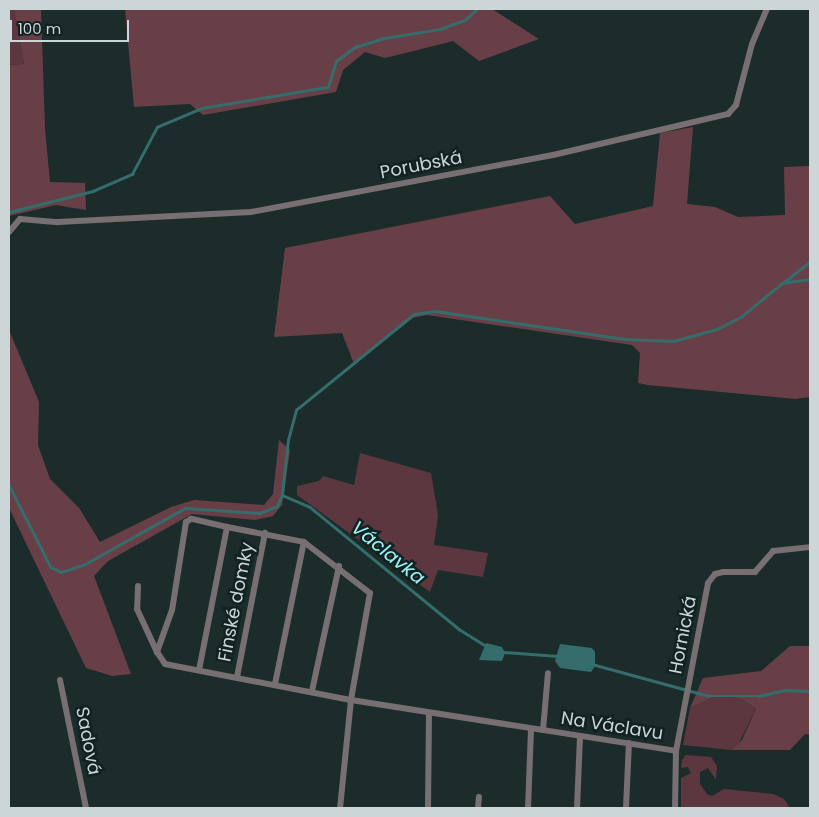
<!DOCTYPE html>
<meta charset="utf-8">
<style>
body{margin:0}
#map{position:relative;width:819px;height:817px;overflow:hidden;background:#1c2c2b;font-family:Poppins,sans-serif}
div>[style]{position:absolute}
.green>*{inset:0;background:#5d373f}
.forest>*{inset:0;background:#693f47}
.water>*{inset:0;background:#346d6c}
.stream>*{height:2.5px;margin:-1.25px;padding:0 1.25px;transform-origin:1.25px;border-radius:1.25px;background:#346d6c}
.street>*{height:6px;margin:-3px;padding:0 3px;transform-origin:3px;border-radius:3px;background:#776f71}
span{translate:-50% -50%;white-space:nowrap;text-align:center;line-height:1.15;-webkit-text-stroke:5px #122222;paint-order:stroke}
.street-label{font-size:18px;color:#ccd6d6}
.water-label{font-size:19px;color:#99f8f6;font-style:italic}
.frame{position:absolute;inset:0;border:10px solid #ccd6d6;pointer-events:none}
.scale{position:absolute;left:10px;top:20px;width:119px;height:22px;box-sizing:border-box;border:2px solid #ccd6d6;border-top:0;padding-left:6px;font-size:15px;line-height:18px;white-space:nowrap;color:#ccd6d6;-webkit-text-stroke:4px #122222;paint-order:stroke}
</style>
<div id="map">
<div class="green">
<div style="clip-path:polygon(9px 9px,14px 9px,24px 64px,9px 65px)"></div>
<div style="clip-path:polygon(360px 453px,431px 473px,438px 515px,434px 545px,488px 553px,483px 577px,438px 570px,430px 592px,297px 495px,297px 486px,319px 481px,323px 476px,354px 485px)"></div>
<div style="clip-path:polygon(719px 695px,742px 699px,756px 709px,739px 743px,731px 750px,683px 745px,690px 708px)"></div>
<div style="clip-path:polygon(686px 755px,711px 757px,717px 766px,716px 780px,708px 768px,700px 772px,700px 784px,707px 794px,712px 796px,724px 789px,773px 794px,784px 799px,790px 808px,681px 808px,681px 778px,691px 773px,688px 767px,681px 768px,682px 760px)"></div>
</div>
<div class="forest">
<div style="clip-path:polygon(14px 9px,41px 9px,45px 129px,50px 182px,85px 183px,86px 210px,56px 205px,9px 216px,9px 65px,24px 64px)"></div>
<div style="clip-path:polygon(125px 9px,492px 9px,539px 39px,479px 61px,453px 41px,385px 58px,365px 52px,343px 70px,336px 92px,203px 115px,190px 104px,134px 107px)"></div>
<div style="clip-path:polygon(693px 127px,687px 204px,715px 207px,738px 217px,785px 215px,784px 167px,810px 166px,810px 397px,795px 399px,648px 385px,638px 383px,640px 353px,632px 345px,427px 315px,412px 318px,354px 364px,342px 333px,274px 337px,285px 248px,550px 196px,575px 224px,653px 206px,660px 133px)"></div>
<div style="clip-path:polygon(9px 330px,39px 402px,38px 445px,50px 479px,79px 508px,100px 542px,171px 507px,194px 500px,264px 505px,273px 494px,279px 440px,290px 450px,282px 505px,273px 516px,255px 520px,192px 514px,108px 561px,94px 576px,131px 674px,112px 676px,86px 668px,9px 508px)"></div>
<div style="clip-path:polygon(790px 646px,810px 646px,810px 735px,805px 734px,790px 750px,731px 750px,742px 740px,756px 709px,742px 699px,719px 695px,690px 708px,703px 678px,761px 671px)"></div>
</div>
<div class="water">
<div style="clip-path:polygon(486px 643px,502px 647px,505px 653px,502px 661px,479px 660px)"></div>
<div style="clip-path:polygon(560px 644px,592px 648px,595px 652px,595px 666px,591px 672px,560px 668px,555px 661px)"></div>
</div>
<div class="stream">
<div style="left:9px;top:212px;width:87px;rotate:-14deg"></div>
<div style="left:93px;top:191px;width:43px;rotate:-23.6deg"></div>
<div style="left:132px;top:174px;width:53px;rotate:-62deg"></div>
<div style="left:157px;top:127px;width:49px;rotate:-22.9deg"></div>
<div style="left:202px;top:108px;width:128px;rotate:-9.5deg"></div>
<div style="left:328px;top:87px;width:27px;rotate:-73deg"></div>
<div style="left:336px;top:61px;width:24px;rotate:-36deg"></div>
<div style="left:355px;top:47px;width:31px;rotate:-17deg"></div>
<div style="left:385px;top:38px;width:56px;rotate:-9.3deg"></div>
<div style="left:440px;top:29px;width:27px;rotate:-20deg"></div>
<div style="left:465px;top:20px;width:16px;rotate:-43deg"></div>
<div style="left:784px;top:282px;width:33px;rotate:-38deg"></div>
<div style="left:9px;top:485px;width:92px;rotate:62.9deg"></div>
<div style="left:51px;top:567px;width:11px;rotate:27deg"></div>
<div style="left:61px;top:572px;width:25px;rotate:-18deg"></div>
<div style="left:85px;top:564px;width:115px;rotate:-29.2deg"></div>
<div style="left:185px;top:508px;width:75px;rotate:3.8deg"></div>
<div style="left:260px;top:513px;width:18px;rotate:-22deg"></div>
<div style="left:277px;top:506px;width:12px;rotate:-66deg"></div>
<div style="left:282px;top:495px;width:30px;rotate:23deg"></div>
<div style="left:310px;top:507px;width:193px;rotate:39.3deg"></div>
<div style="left:459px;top:629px;width:31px;rotate:32deg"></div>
<div style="left:282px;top:495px;width:55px;rotate:-83.8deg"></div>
<div style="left:288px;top:440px;width:31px;rotate:-75deg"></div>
<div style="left:296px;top:410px;width:152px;rotate:-39.1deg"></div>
<div style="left:414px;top:314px;width:21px;rotate:-8deg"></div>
<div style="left:435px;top:311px;width:191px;rotate:8.4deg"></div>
<div style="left:624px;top:339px;width:50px;rotate:2.3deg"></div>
<div style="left:674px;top:341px;width:45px;rotate:-15.6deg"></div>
<div style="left:717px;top:329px;width:28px;rotate:-27deg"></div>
<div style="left:742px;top:316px;width:52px;rotate:-39.5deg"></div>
<div style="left:782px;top:283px;width:28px;rotate:-8deg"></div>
<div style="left:503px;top:652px;width:55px;rotate:4.2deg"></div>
<div style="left:592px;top:664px;width:121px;rotate:15.3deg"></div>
<div style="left:709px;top:696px;width:50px"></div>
<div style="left:759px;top:696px;width:27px;rotate:-13deg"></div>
<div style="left:785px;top:690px;width:25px;rotate:2deg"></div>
</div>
<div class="street">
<div style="left:9px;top:232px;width:17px;rotate:-50deg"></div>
<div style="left:20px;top:219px;width:38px;rotate:5deg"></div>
<div style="left:58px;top:222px;width:193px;rotate:-3deg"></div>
<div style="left:251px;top:212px;width:307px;rotate:-10.7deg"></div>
<div style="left:553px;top:155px;width:180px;rotate:-13.2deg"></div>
<div style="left:728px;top:114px;width:12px;rotate:-48deg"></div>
<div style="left:736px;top:105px;width:63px;rotate:-75.3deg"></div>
<div style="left:752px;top:44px;width:38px;rotate:-67deg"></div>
<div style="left:227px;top:527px;width:37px;rotate:-167deg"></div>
<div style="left:191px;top:519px;width:6px;rotate:149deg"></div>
<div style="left:186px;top:522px;width:89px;rotate:99deg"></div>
<div style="left:172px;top:610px;width:45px;rotate:109.7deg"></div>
<div style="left:157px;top:652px;width:14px;rotate:56deg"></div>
<div style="left:165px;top:664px;width:189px;rotate:11deg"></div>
<div style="left:351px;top:700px;width:329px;rotate:8.9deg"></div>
<div style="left:138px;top:586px;width:23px;rotate:92deg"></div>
<div style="left:137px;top:609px;width:47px;rotate:65.1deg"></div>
<div style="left:199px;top:670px;width:146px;rotate:-78.9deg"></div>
<div style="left:227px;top:527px;width:78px;rotate:11deg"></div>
<div style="left:304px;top:542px;width:83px;rotate:37.7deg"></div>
<div style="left:370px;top:593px;width:109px;rotate:100.1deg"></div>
<div style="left:351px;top:700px;width:109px;rotate:95.8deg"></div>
<div style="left:237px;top:677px;width:147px;rotate:-79deg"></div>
<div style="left:60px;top:680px;width:131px;rotate:78.5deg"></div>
<div style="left:275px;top:684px;width:145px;rotate:-78.5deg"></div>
<div style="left:312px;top:691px;width:128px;rotate:-77.8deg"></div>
<div style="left:543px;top:730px;width:57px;rotate:-85deg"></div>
<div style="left:428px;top:808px;width:95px;rotate:-89.4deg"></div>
<div style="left:478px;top:808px;width:11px;rotate:-85deg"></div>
<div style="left:528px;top:808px;width:79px;rotate:-87.8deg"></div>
<div style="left:577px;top:808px;width:72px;rotate:-87.6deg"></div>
<div style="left:626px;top:808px;width:65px;rotate:-87.4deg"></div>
<div style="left:675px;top:808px;width:57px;rotate:-89deg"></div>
<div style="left:676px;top:751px;width:171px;rotate:-79.2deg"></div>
<div style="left:708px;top:583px;width:11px;rotate:-52deg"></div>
<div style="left:715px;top:574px;width:8px;rotate:-14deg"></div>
<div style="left:723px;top:572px;width:32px"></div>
<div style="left:755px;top:572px;width:28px;rotate:-49deg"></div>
<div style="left:773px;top:551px;width:37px;rotate:-6deg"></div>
</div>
<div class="street-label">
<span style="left:421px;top:165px;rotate:-11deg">Porubská</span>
<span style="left:236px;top:602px;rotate:-79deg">Finské domky</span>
<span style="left:683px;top:635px;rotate:-79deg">Hornická</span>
<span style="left:612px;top:726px;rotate:9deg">Na Václavu</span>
<span style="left:88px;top:741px;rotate:79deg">Sadová</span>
</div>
<div class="water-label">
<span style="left:388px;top:553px;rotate:39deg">Václavka</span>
</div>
<div class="frame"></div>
<div class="scale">100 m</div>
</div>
